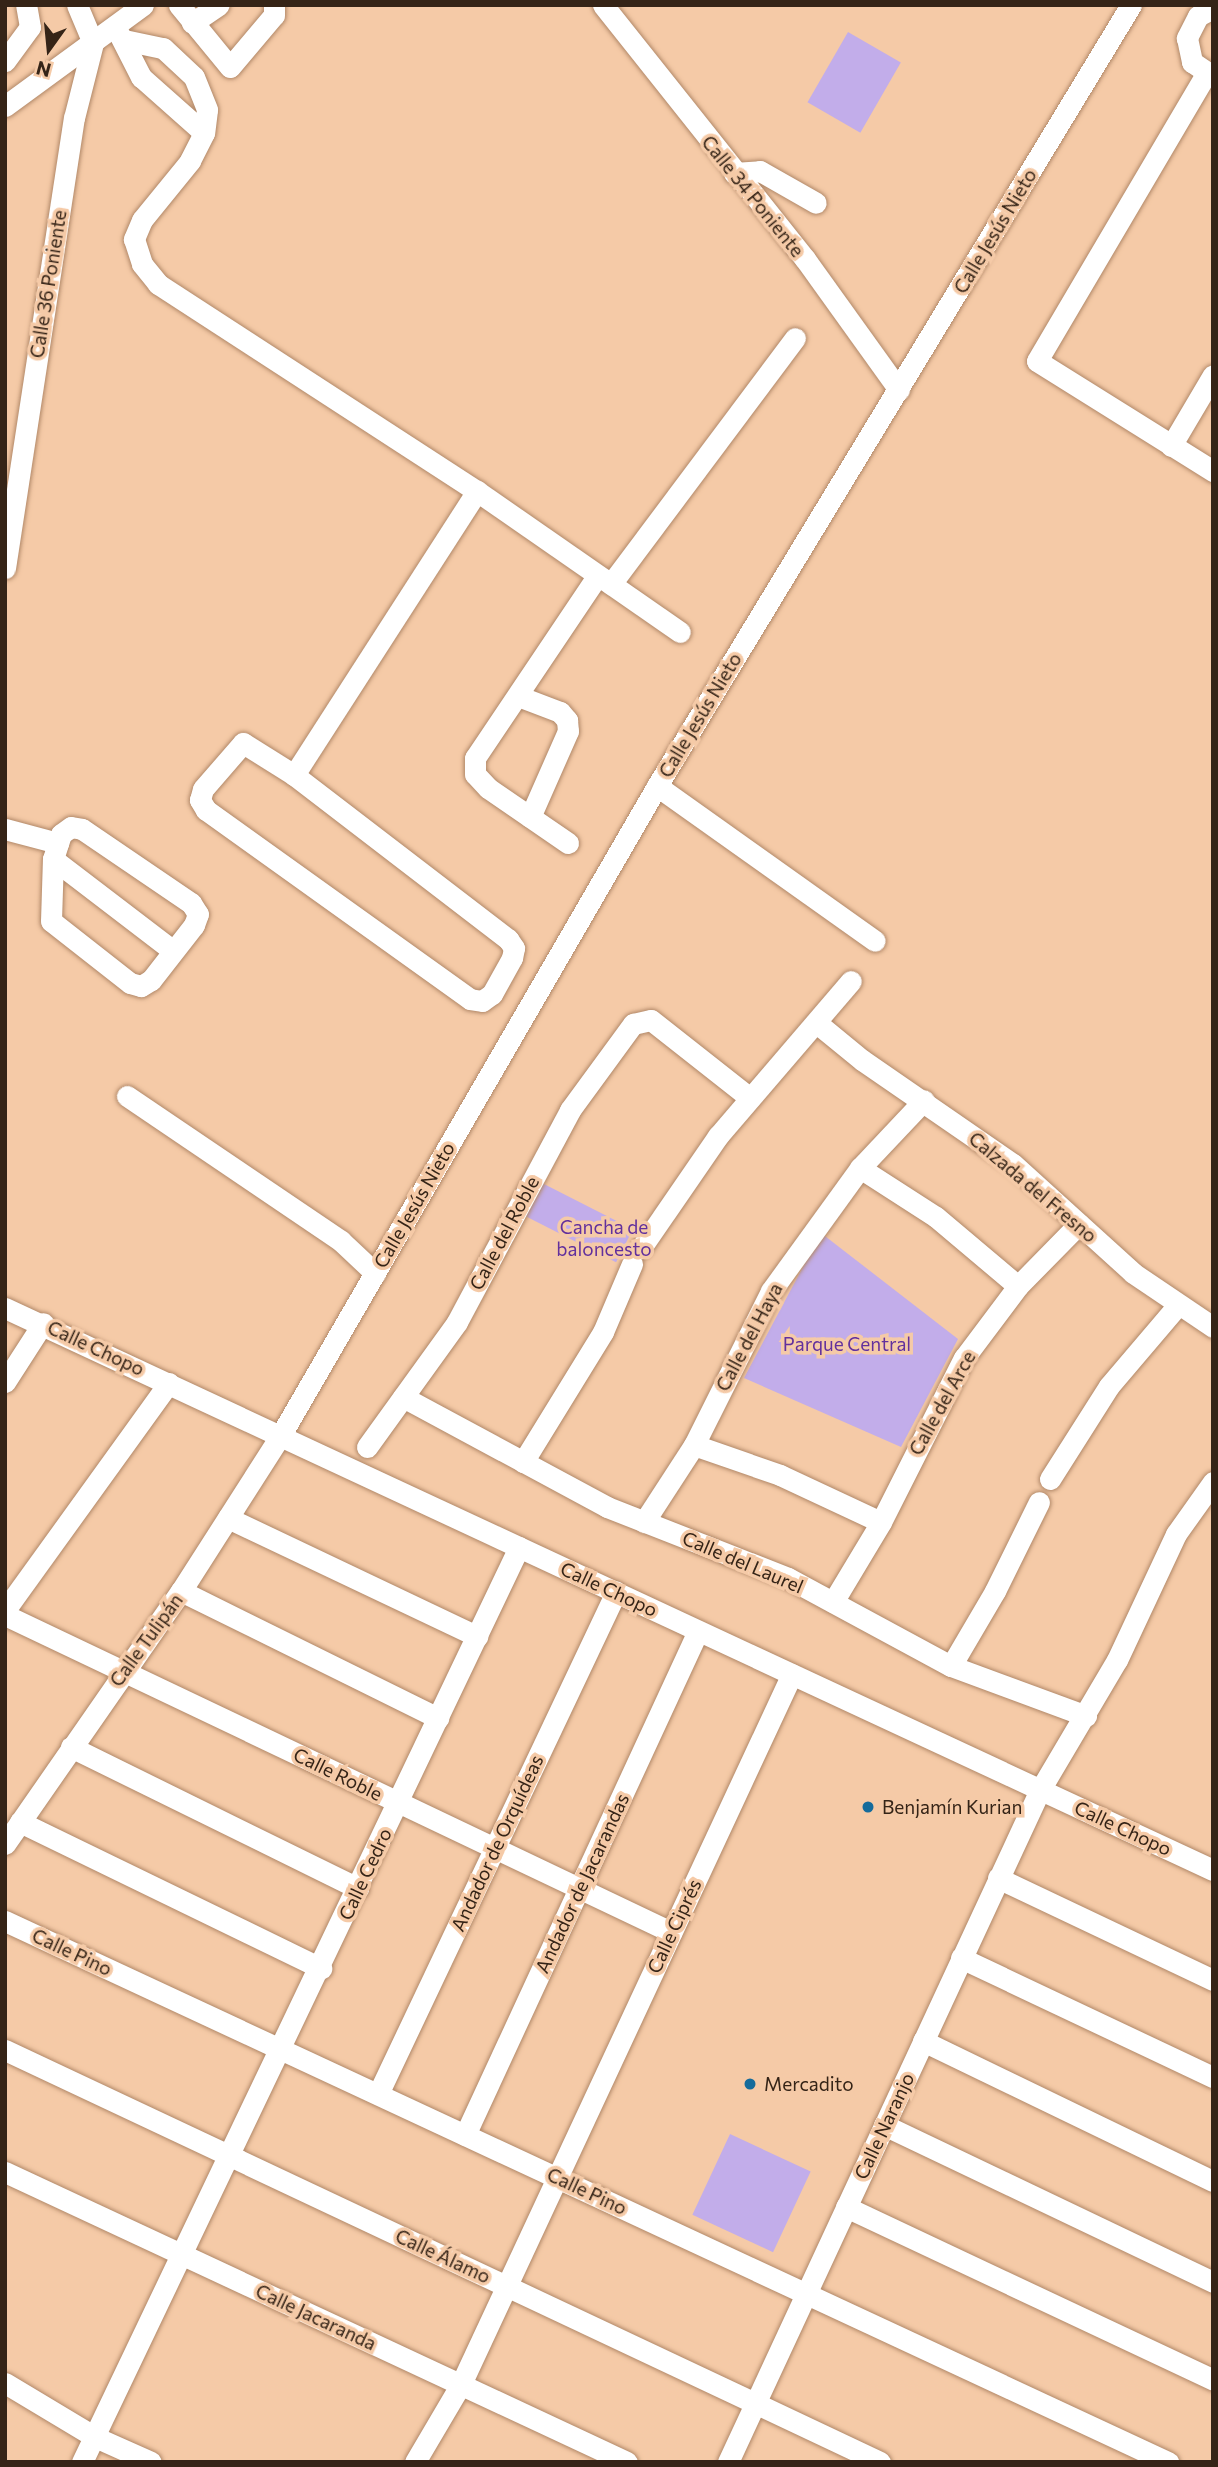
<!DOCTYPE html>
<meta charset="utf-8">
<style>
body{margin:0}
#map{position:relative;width:1218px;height:2467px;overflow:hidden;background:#f5caa7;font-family:Commissioner,sans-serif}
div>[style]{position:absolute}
.green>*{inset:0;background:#c2adea;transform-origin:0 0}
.roads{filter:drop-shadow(0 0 2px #b18868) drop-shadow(0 0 2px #b18868)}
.minor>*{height:21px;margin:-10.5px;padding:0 10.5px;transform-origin:10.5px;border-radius:10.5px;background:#fff}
.dots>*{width:19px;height:19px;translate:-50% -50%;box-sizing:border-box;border:4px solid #f5caa7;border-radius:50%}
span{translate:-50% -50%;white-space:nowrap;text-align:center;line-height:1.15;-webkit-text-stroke:7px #f5caa7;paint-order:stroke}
.street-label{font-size:19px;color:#352417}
.park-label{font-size:19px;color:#62309d}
.poi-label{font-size:19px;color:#352417}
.left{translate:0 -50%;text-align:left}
.frame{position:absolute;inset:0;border:7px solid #352417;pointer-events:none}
.north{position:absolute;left:14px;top:14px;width:70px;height:70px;-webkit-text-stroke:5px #f5caa7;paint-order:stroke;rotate:195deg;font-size:19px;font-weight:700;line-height:28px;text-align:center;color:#352417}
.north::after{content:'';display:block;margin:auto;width:24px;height:32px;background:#352417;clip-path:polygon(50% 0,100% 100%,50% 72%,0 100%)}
</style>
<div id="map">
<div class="green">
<div style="left:848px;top:32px;width:61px;height:81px;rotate:30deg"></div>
<div style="left:542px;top:1183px;width:102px;height:37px;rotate:27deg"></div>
<div style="clip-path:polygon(821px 1233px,958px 1339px,901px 1447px,744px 1378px)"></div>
<div style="left:730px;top:2134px;width:89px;height:89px;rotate:25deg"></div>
</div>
<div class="roads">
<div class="minor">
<div style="left:179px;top:5px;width:80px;rotate:50.6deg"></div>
<div style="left:230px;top:67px;width:68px;rotate:-49.8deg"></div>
<div style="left:274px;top:15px;width:10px;rotate:-90deg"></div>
<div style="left:603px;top:5px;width:325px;rotate:51.5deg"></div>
<div style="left:805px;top:259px;width:161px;rotate:54.3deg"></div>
<div style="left:1213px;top:8px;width:17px;rotate:152deg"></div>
<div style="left:1198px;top:16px;width:25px;rotate:117deg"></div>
<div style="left:1187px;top:38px;width:25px;rotate:78deg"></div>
<div style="left:1192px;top:62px;width:25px;rotate:34deg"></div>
<div style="left:192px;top:23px;width:32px;rotate:-34deg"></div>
<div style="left:118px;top:32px;width:51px;rotate:62.9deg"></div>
<div style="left:141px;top:77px;width:84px;rotate:41.6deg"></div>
<div style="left:124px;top:40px;width:40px;rotate:12deg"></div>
<div style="left:163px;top:48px;width:42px;rotate:43.1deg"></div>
<div style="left:194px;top:77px;width:35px;rotate:68deg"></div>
<div style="left:207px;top:110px;width:23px;rotate:97deg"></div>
<div style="left:204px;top:133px;width:31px;rotate:117deg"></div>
<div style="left:190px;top:161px;width:76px;rotate:129.1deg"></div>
<div style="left:142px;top:220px;width:21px;rotate:113deg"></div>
<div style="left:134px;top:239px;width:26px;rotate:72deg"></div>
<div style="left:142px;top:264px;width:26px;rotate:51deg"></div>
<div style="left:158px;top:284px;width:380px;rotate:33deg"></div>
<div style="left:477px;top:491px;width:247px;rotate:34.8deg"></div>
<div style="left:5px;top:61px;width:42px;rotate:-53.7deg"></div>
<div style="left:30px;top:27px;width:22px;rotate:-100deg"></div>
<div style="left:1206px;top:74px;width:333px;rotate:120.5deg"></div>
<div style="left:1037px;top:361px;width:208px;rotate:32deg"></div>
<div style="left:5px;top:106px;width:171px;rotate:-36.2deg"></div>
<div style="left:734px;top:173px;width:26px;rotate:-4deg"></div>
<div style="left:760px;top:171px;width:64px;rotate:29.7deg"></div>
<div style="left:1171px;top:446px;width:82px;rotate:-59.4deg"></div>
<div style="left:5px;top:568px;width:455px;rotate:-81.3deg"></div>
<div style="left:74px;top:118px;width:77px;rotate:-75.8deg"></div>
<div style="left:93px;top:43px;width:41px;rotate:-112.8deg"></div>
<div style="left:611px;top:584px;width:307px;rotate:-53.2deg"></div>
<div style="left:518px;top:696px;width:45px;rotate:20.9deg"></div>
<div style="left:560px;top:712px;width:11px;rotate:49deg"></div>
<div style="left:567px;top:720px;width:11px;rotate:85deg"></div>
<div style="left:568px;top:731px;width:94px;rotate:113.8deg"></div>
<div style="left:243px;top:743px;width:60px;rotate:32.1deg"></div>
<div style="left:294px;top:775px;width:270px;rotate:37.5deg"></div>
<div style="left:508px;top:939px;width:11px;rotate:56deg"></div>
<div style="left:514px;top:948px;width:10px;rotate:101deg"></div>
<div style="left:512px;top:958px;width:41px;rotate:119.1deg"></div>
<div style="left:492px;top:994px;width:12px;rotate:145deg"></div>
<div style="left:482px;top:1001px;width:12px;rotate:-171deg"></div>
<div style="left:470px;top:999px;width:325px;rotate:-144.4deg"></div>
<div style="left:206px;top:810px;width:12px;rotate:-121deg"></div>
<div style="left:200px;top:800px;width:11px;rotate:-75deg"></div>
<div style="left:203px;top:789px;width:61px;rotate:-49deg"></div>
<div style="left:294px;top:775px;width:338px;rotate:-57.2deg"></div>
<div style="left:657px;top:786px;width:267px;rotate:35.4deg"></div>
<div style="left:71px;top:827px;width:11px;rotate:10deg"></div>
<div style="left:82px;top:829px;width:132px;rotate:34.2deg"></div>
<div style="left:191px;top:903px;width:13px;rotate:58deg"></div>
<div style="left:198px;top:914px;width:12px;rotate:110deg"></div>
<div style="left:194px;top:925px;width:70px;rotate:128deg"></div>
<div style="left:151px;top:980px;width:12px;rotate:149deg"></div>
<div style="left:141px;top:986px;width:11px;rotate:-165deg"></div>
<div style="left:130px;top:983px;width:100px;rotate:-141.9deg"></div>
<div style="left:51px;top:921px;width:62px;rotate:-88.2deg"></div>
<div style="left:53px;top:859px;width:26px;rotate:-72deg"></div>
<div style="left:61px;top:834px;width:12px;rotate:-35deg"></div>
<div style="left:5px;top:829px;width:55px;rotate:14.8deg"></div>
<div style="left:568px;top:843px;width:97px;rotate:-145.5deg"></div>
<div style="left:488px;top:788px;width:19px;rotate:-133deg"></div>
<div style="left:475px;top:774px;width:16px;rotate:-90deg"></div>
<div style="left:475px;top:758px;width:220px;rotate:-56.1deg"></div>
<div style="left:53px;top:859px;width:150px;rotate:37.4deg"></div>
<div style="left:818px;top:1024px;width:57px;rotate:39.3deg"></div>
<div style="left:862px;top:1060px;width:183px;rotate:34.6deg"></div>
<div style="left:1013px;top:1164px;width:162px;rotate:42.2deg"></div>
<div style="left:1133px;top:1273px;width:97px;rotate:34deg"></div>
<div style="left:127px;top:1096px;width:258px;rotate:34.1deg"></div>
<div style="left:341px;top:1241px;width:47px;rotate:43.3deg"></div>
<div style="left:860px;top:1168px;width:90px;rotate:32.8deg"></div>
<div style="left:936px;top:1217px;width:107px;rotate:40.1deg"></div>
<div style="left:641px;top:1248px;width:136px;rotate:-55.5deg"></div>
<div style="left:718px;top:1136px;width:204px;rotate:-49.4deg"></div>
<div style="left:5px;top:1308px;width:1332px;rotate:24.95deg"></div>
<div style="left:5px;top:1382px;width:70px;rotate:-57.2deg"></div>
<div style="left:403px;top:1397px;width:232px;rotate:28.3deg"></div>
<div style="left:607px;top:1507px;width:194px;rotate:21.4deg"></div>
<div style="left:788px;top:1578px;width:185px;rotate:28.4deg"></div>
<div style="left:951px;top:1666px;width:144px;rotate:20.3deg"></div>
<div style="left:694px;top:1445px;width:91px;rotate:19.2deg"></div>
<div style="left:780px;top:1475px;width:111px;rotate:25deg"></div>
<div style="left:367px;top:1447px;width:154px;rotate:-54.2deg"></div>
<div style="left:457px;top:1322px;width:240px;rotate:-61.9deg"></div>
<div style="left:570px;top:1110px;width:107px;rotate:-53.8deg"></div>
<div style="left:633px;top:1024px;width:18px;rotate:-13deg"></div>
<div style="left:651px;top:1020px;width:126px;rotate:38.2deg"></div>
<div style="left:523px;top:1462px;width:153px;rotate:-58.4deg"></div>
<div style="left:603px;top:1332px;width:74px;rotate:-66.9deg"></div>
<div style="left:1050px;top:1479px;width:110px;rotate:-57.6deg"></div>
<div style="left:1109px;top:1386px;width:106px;rotate:-49.6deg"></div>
<div style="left:228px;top:1518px;width:276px;rotate:25.4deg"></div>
<div style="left:644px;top:1522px;width:92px;rotate:-57deg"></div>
<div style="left:694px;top:1445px;width:172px;rotate:-63.4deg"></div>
<div style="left:771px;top:1291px;width:152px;rotate:-54.1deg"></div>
<div style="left:860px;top:1168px;width:93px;rotate:-46.7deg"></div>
<div style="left:181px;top:1591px;width:287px;rotate:26.3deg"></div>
<div style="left:833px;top:1602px;width:93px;rotate:-59deg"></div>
<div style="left:881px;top:1522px;width:184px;rotate:-63.2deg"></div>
<div style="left:964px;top:1358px;width:90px;rotate:-53.1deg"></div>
<div style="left:1018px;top:1286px;width:87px;rotate:-45.5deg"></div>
<div style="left:5px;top:1610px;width:280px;rotate:-54.2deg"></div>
<div style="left:5px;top:1615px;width:738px;rotate:25.45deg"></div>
<div style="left:951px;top:1666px;width:87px;rotate:-59.6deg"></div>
<div style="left:995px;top:1591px;width:99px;rotate:-63.7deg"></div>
<div style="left:71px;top:1747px;width:320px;rotate:26.2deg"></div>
<div style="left:20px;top:1822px;width:335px;rotate:25.9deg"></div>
<div style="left:5px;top:1844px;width:308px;rotate:-55.2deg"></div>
<div style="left:181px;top:1591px;width:188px;rotate:-57.4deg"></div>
<div style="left:282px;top:1433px;width:748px;rotate:-59.9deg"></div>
<div style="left:657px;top:786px;width:914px;rotate:-58.75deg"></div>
<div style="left:998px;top:1878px;width:238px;rotate:25.4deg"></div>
<div style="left:5px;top:1921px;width:1283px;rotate:24.95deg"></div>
<div style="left:961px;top:1958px;width:279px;rotate:25.3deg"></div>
<div style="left:923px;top:2041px;width:322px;rotate:25.8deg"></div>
<div style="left:5px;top:2050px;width:967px;rotate:25.21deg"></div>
<div style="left:378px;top:2094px;width:556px;rotate:-64.63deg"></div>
<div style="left:884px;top:2125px;width:365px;rotate:25.5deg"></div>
<div style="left:465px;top:2135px;width:555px;rotate:-65.19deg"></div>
<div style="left:5px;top:2172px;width:686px;rotate:25deg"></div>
<div style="left:846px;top:2207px;width:406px;rotate:25.2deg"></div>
<div style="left:5px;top:2383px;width:105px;rotate:31deg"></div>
<div style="left:95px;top:2437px;width:61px;rotate:24.1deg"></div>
<div style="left:82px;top:2462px;width:1014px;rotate:-64.47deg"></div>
<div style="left:415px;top:2462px;width:91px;rotate:-59.5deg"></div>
<div style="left:461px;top:2384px;width:783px;rotate:-65.01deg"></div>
<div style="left:728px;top:2462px;width:741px;rotate:-65.1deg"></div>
<div style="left:1040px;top:1790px;width:151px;rotate:-59.4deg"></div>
<div style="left:1117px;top:1660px;width:139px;rotate:-64.9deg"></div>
<div style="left:1176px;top:1534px;width:64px;rotate:-54.6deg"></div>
</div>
</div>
<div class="dots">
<div style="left:868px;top:1807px;background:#156b9b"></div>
<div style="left:750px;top:2084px;background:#156b9b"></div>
</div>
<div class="street-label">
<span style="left:753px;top:196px;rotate:51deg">Calle 34 Poniente</span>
<span style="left:995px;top:231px;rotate:-59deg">Calle Jesús Nieto</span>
<span style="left:48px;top:284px;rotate:-81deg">Calle 36 Poniente</span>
<span style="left:700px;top:715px;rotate:-59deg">Calle Jesús Nieto</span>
<span style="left:1033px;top:1187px;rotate:40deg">Calzada del Fresno</span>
<span style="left:414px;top:1205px;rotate:-60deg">Calle Jesús Nieto</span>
<span style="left:504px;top:1233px;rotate:-62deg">Calle del Roble</span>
<span style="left:749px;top:1337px;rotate:-62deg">Calle del Haya</span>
<span style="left:96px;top:1348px;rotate:25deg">Calle Chopo</span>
<span style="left:942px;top:1403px;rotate:-61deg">Calle del Arce</span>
<span style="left:743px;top:1562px;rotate:23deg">Calle del Laurel</span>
<span style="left:609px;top:1589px;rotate:25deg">Calle Chopo</span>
<span style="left:146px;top:1640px;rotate:-54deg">Calle Tulipán</span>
<span style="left:338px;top:1774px;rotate:26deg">Calle Roble</span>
<span style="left:1123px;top:1828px;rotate:25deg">Calle Chopo</span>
<span style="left:497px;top:1843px;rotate:-65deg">Andador de Orquídeas</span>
<span style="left:365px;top:1874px;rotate:-65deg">Calle Cedro</span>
<span style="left:582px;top:1883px;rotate:-65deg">Andador de Jacarandas</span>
<span style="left:674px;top:1926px;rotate:-65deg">Calle Ciprés</span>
<span style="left:72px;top:1952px;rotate:25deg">Calle Pino</span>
<span style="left:884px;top:2126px;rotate:-65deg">Calle Naranjo</span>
<span style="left:587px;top:2191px;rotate:25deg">Calle Pino</span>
<span style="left:443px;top:2256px;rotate:25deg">Calle Álamo</span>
<span style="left:316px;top:2317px;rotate:25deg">Calle Jacaranda</span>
</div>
<div class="park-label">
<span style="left:604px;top:1238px">Cancha de<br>baloncesto</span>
<span style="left:847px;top:1344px">Parque Central</span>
</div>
<div class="poi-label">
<span class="left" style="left:882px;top:1807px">Benjamín Kurian</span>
<span class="left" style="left:764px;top:2084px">Mercadito</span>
</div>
<div class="frame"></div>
<div class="north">N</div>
</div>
